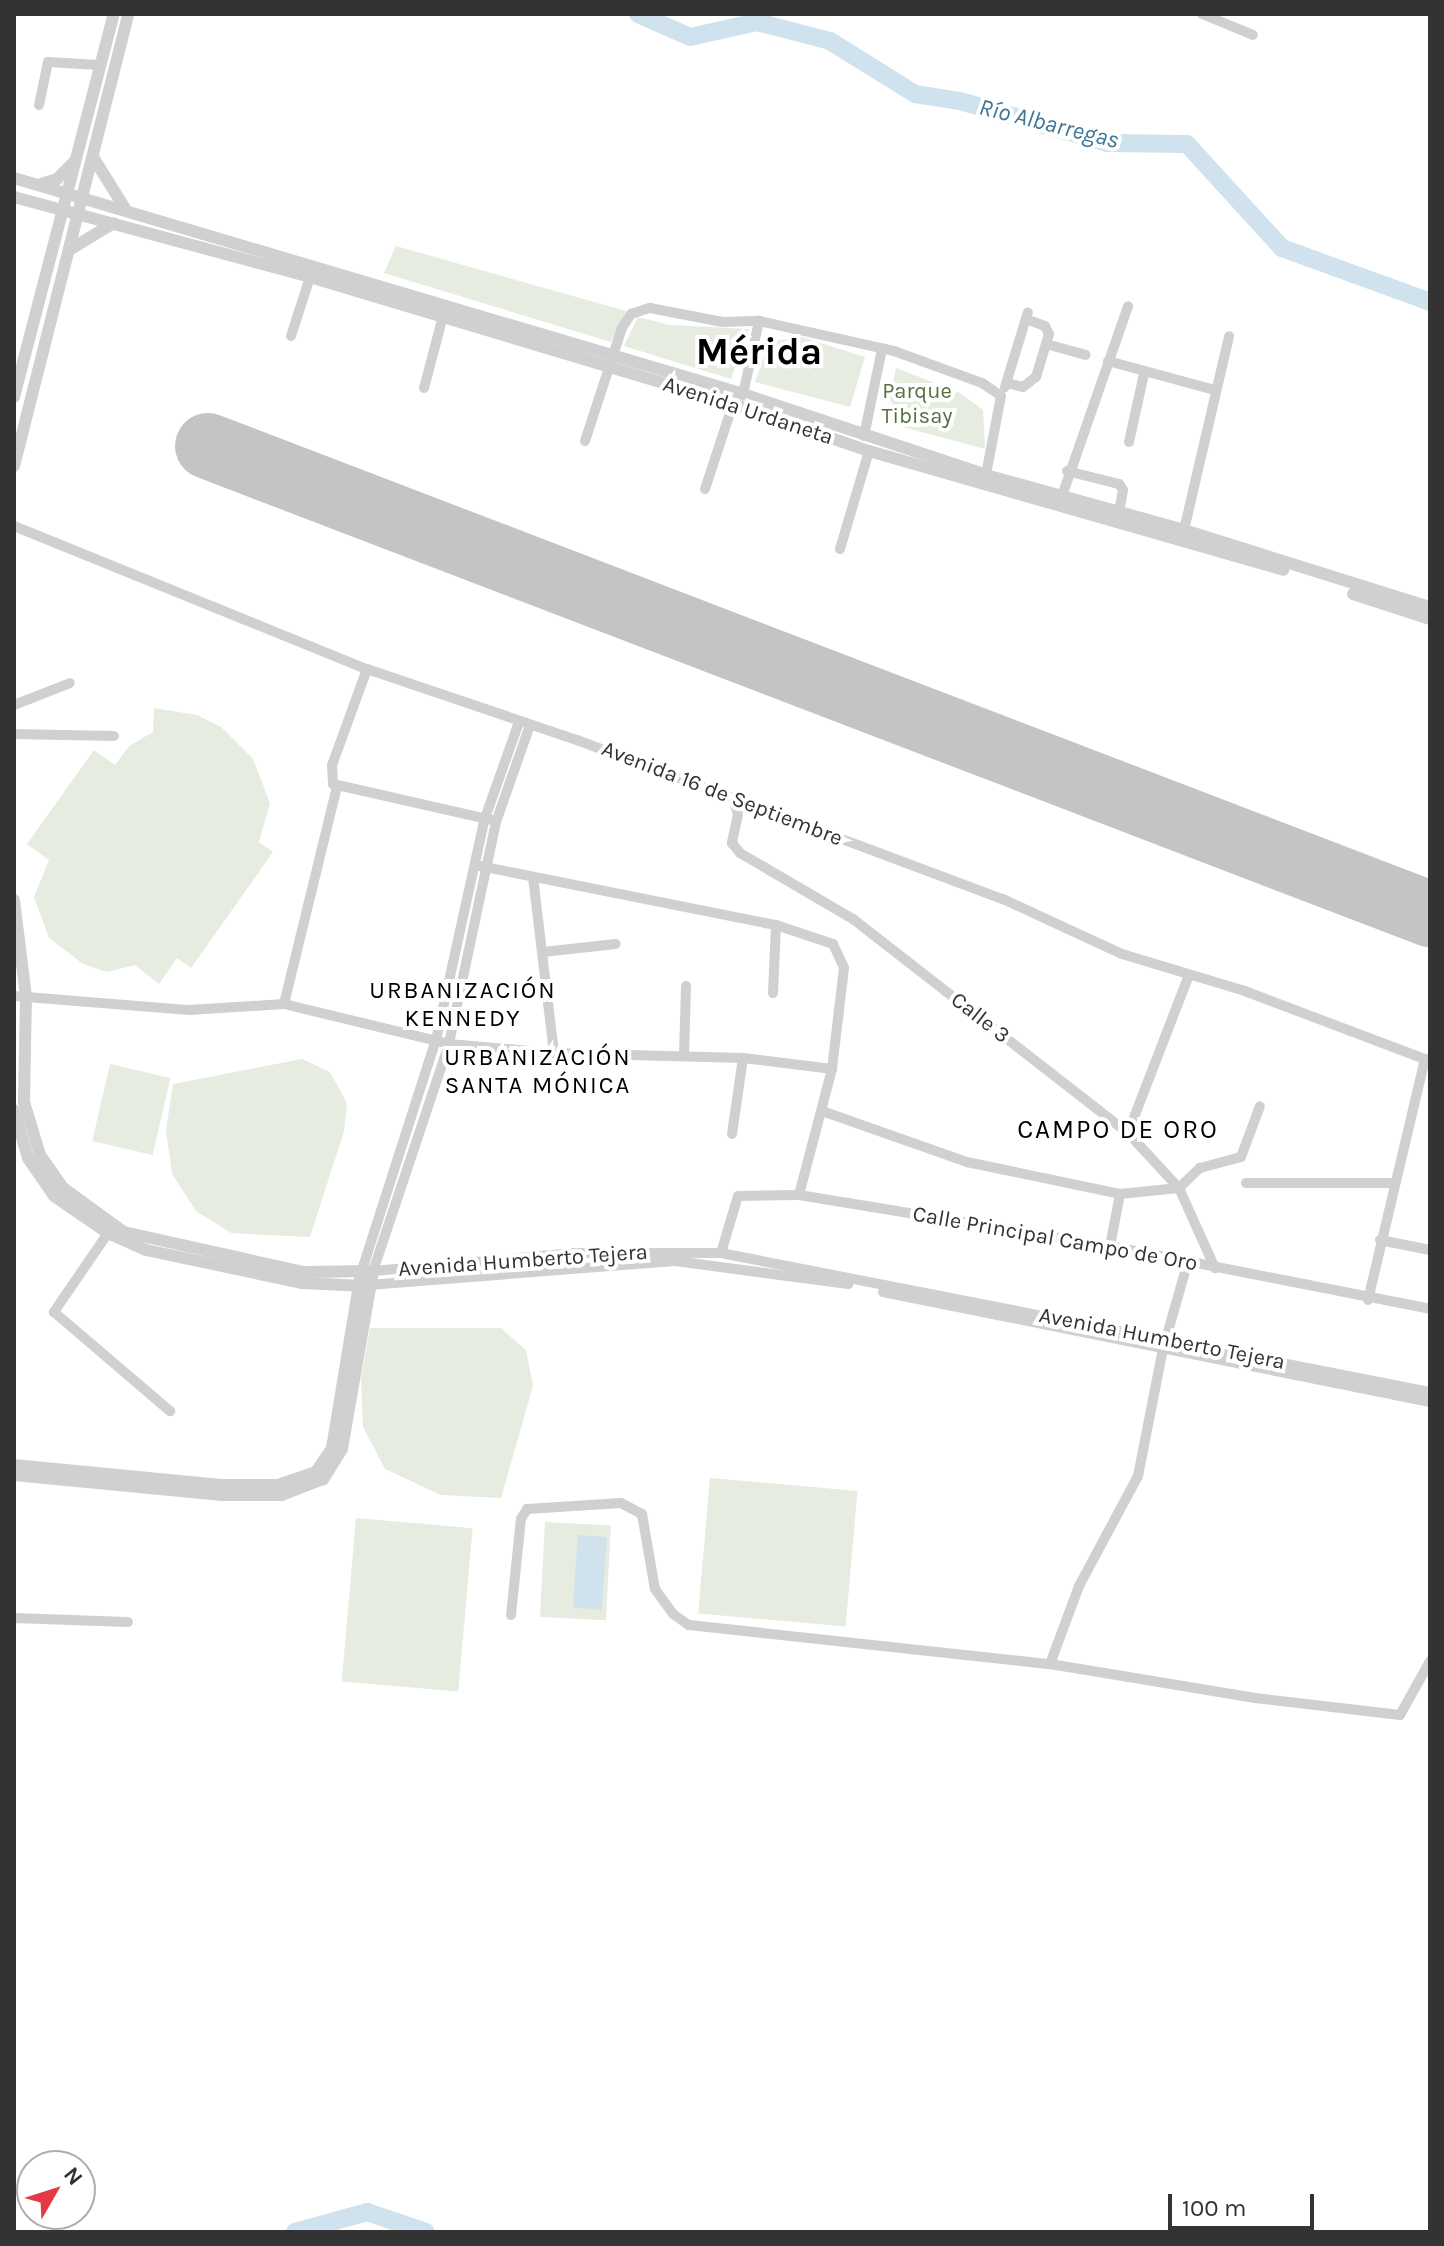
<!DOCTYPE html>
<meta charset="utf-8">
<style>
body{margin:0}
#map{position:relative;width:1444px;height:2246px;overflow:hidden;background:#fff;font-family:Karla,sans-serif}
div>[style]{position:absolute}
.green>*{inset:0;background:#e6ecdf;transform-origin:0 0}
.water>*{inset:0;background:#cfe2ee;transform-origin:0 0}
.river>*{height:18px;margin:-9px;padding:0 9px;transform-origin:9px;border-radius:9px;background:#cfe2ee}
.runway>*{height:66px;margin:-33px;padding:0 33px;transform-origin:33px;border-radius:33px;background:#c4c4c4}
.minor>*{height:10px;margin:-5px;padding:0 5px;transform-origin:5px;border-radius:5px;background:#d0d0d0}
.tertiary>*{height:12px;margin:-6px;padding:0 6px;transform-origin:6px;border-radius:6px;background:#d0d0d0}
span{translate:-50% -50%;white-space:nowrap;text-align:center;line-height:1.15;-webkit-text-stroke:8px #fff;paint-order:stroke}
.park-label{font-size:22px;color:#56703f}
.street-label{font-size:22px;color:#333}
.water-label{font-size:24px;color:#3f7597;font-style:italic}
.neighbourhood-label{font-size:24px;color:#000;letter-spacing:2px}
.quarter-label{font-size:26px;color:#000;letter-spacing:2px}
.town-label{font-size:38px;color:#000;font-weight:700}
.frame{position:absolute;inset:0;border:16px solid #333;pointer-events:none}
.north{position:absolute;left:16px;top:2150px;width:80px;height:80px;box-sizing:border-box;background:#fff;border:2px solid #adadad;border-radius:50%;rotate:51deg;font-size:22px;font-weight:700;line-height:32px;text-align:center;color:#333}
.north::after{content:'';display:block;margin:auto;width:28px;height:36px;background:#e63946;clip-path:polygon(50% 0,100% 100%,50% 72%,0 100%)}
.scale{position:absolute;left:1168px;top:2194px;width:146px;height:36px;box-sizing:border-box;border:4px solid #333;border-top:0;padding-left:10px;font-size:24px;line-height:28px;white-space:nowrap;color:#333;-webkit-text-stroke:6px #fff;paint-order:stroke}
</style>
<div id="map">
<div class="green">
<div style="clip-path:polygon(396px 246px,626px 311px,611px 342px,384px 273px)"></div>
<div style="clip-path:polygon(638px 317px,670px 325px,749px 329px,731px 379px,624px 346px)"></div>
<div style="clip-path:polygon(802px 337px,865px 357px,850px 407px,755px 382px,769px 342px)"></div>
<div style="clip-path:polygon(896px 368px,959px 392px,983px 410px,985px 449px,884px 422px)"></div>
<div style="clip-path:polygon(154px 708px,197px 715px,221px 727px,253px 759px,270px 803px,259px 842px,273px 852px,191px 968px,177px 958px,159px 984px,135px 965px,107px 972px,83px 964px,49px 938px,34px 897px,49px 860px,27px 844px,94px 750px,115px 765px,129px 746px,153px 732px)"></div>
<div style="clip-path:polygon(302px 1059px,330px 1072px,347px 1103px,344px 1131px,310px 1237px,231px 1233px,196px 1211px,172px 1174px,166px 1130px,173px 1084px)"></div>
<div style="left:110px;top:1064px;width:62px;height:79px;rotate:13deg"></div>
<div style="clip-path:polygon(370px 1328px,501px 1328px,526px 1350px,533px 1386px,501px 1498px,441px 1495px,385px 1469px,363px 1427px,361px 1378px)"></div>
<div style="left:710px;top:1478px;width:148px;height:136px;rotate:5deg"></div>
<div style="left:356px;top:1518px;width:117px;height:164px;rotate:5deg"></div>
<div style="left:545px;top:1522px;width:66px;height:95px;rotate:3deg"></div>
</div>
<div class="water">
<div style="left:578px;top:1535px;width:29px;height:73px;rotate:4deg"></div>
</div>
<div class="river">
<div style="left:638px;top:14px;width:57px;rotate:23.9deg"></div>
<div style="left:690px;top:37px;width:69px;rotate:-12.6deg"></div>
<div style="left:757px;top:22px;width:75px;rotate:14.6deg"></div>
<div style="left:830px;top:41px;width:100px;rotate:31.9deg"></div>
<div style="left:915px;top:94px;width:46px;rotate:8.8deg"></div>
<div style="left:960px;top:101px;width:153px;rotate:15.9deg"></div>
<div style="left:1107px;top:143px;width:80px;rotate:0.7deg"></div>
<div style="left:1187px;top:144px;width:141px;rotate:47.6deg"></div>
<div style="left:1282px;top:248px;width:158px;rotate:20deg"></div>
<div style="left:295px;top:2232px;width:75px;rotate:-15.5deg"></div>
<div style="left:367px;top:2212px;width:62px;rotate:18.7deg"></div>
</div>
<div class="runway">
<div style="left:208px;top:446px;width:1309px;rotate:20.96deg"></div>
</div>
<div class="minor">
<div style="left:1202px;top:14px;width:55px;rotate:22.4deg"></div>
<div style="left:39px;top:105px;width:44px;rotate:-78.2deg"></div>
<div style="left:48px;top:62px;width:51px;rotate:3.4deg"></div>
<div style="left:291px;top:336px;width:62px;rotate:-72.1deg"></div>
<div style="left:1046px;top:344px;width:41px;rotate:15.4deg"></div>
<div style="left:1108px;top:361px;width:111px;rotate:15.2deg"></div>
<div style="left:1007px;top:383px;width:16px;rotate:14deg"></div>
<div style="left:1023px;top:387px;width:16px;rotate:-38deg"></div>
<div style="left:1036px;top:377px;width:45px;rotate:-73.2deg"></div>
<div style="left:1049px;top:334px;width:9px;rotate:-117deg"></div>
<div style="left:1045px;top:326px;width:20px;rotate:-160deg"></div>
<div style="left:1005px;top:387px;width:78px;rotate:-73deg"></div>
<div style="left:424px;top:388px;width:70px;rotate:-75.2deg"></div>
<div style="left:743px;top:394px;width:75px;rotate:-77.6deg"></div>
<div style="left:864px;top:436px;width:89px;rotate:-78.3deg"></div>
<div style="left:585px;top:441px;width:119px;rotate:-71.9deg"></div>
<div style="left:622px;top:328px;width:17px;rotate:-57deg"></div>
<div style="left:631px;top:314px;width:20px;rotate:-18deg"></div>
<div style="left:650px;top:308px;width:74px;rotate:10.9deg"></div>
<div style="left:723px;top:322px;width:36px;rotate:-2deg"></div>
<div style="left:759px;top:321px;width:138px;rotate:12.5deg"></div>
<div style="left:894px;top:351px;width:94px;rotate:20deg"></div>
<div style="left:982px;top:383px;width:23px;rotate:34deg"></div>
<div style="left:1001px;top:396px;width:80px;rotate:100.8deg"></div>
<div style="left:1129px;top:442px;width:70px;rotate:-77.6deg"></div>
<div style="left:1067px;top:471px;width:54px;rotate:14deg"></div>
<div style="left:1119px;top:484px;width:7px;rotate:56deg"></div>
<div style="left:1123px;top:490px;width:22px;rotate:100deg"></div>
<div style="left:705px;top:489px;width:89px;rotate:-71.8deg"></div>
<div style="left:1062px;top:496px;width:201px;rotate:-70.8deg"></div>
<div style="left:14px;top:526px;width:381px;rotate:22.1deg"></div>
<div style="left:367px;top:669px;width:222px;rotate:18.7deg"></div>
<div style="left:577px;top:740px;width:455px;rotate:20.5deg"></div>
<div style="left:1003px;top:899px;width:131px;rotate:24.8deg"></div>
<div style="left:1122px;top:954px;width:125px;rotate:16.7deg"></div>
<div style="left:1242px;top:990px;width:201px;rotate:20.7deg"></div>
<div style="left:1184px;top:530px;width:199px;rotate:-76.9deg"></div>
<div style="left:840px;top:549px;width:102px;rotate:-73.5deg"></div>
<div style="left:367px;top:669px;width:102px;rotate:110deg"></div>
<div style="left:332px;top:765px;width:19px;rotate:87deg"></div>
<div style="left:333px;top:784px;width:162px;rotate:12.8deg"></div>
<div style="left:14px;top:705px;width:60px;rotate:-21.4deg"></div>
<div style="left:530px;top:725px;width:103px;rotate:109.3deg"></div>
<div style="left:496px;top:822px;width:227px;rotate:102deg"></div>
<div style="left:449px;top:1044px;width:239px;rotate:108.5deg"></div>
<div style="left:373px;top:1271px;width:202px;rotate:-5.1deg"></div>
<div style="left:574px;top:1253px;width:147px"></div>
<div style="left:721px;top:1253px;width:722px;rotate:11.09deg"></div>
<div style="left:14px;top:734px;width:100px;rotate:1.1deg"></div>
<div style="left:733px;top:799px;width:16px;rotate:72deg"></div>
<div style="left:738px;top:814px;width:30px;rotate:102deg"></div>
<div style="left:732px;top:843px;width:13px;rotate:51deg"></div>
<div style="left:740px;top:853px;width:131px;rotate:30.3deg"></div>
<div style="left:853px;top:919px;width:348px;rotate:37.9deg"></div>
<div style="left:1128px;top:1133px;width:75px;rotate:47.2deg"></div>
<div style="left:1179px;top:1188px;width:88px;rotate:65.8deg"></div>
<div style="left:475px;top:865px;width:307px;rotate:11.3deg"></div>
<div style="left:776px;top:925px;width:60px;rotate:18.4deg"></div>
<div style="left:833px;top:944px;width:26px;rotate:65deg"></div>
<div style="left:844px;top:968px;width:102px;rotate:96.8deg"></div>
<div style="left:832px;top:1069px;width:130px;rotate:104.7deg"></div>
<div style="left:533px;top:877px;width:177px;rotate:83.2deg"></div>
<div style="left:543px;top:952px;width:73px;rotate:-6.3deg"></div>
<div style="left:773px;top:993px;width:68px;rotate:-87.5deg"></div>
<div style="left:14px;top:996px;width:176px;rotate:4.6deg"></div>
<div style="left:189px;top:1010px;width:95px;rotate:-3.6deg"></div>
<div style="left:284px;top:1004px;width:170px;rotate:13.6deg"></div>
<div style="left:449px;top:1044px;width:105px;rotate:4.9deg"></div>
<div style="left:554px;top:1053px;width:189px;rotate:1.5deg"></div>
<div style="left:743px;top:1058px;width:90px;rotate:7deg"></div>
<div style="left:284px;top:1004px;width:223px;rotate:-76.3deg"></div>
<div style="left:684px;top:1055px;width:69px;rotate:-88.3deg"></div>
<div style="left:822px;top:1111px;width:154px;rotate:19.4deg"></div>
<div style="left:967px;top:1162px;width:156px;rotate:11.8deg"></div>
<div style="left:1120px;top:1194px;width:59px;rotate:-5.8deg"></div>
<div style="left:1179px;top:1188px;width:29px;rotate:-44deg"></div>
<div style="left:1200px;top:1168px;width:42px;rotate:-15deg"></div>
<div style="left:1241px;top:1157px;width:54px;rotate:-69.6deg"></div>
<div style="left:1128px;top:1133px;width:169px;rotate:-68.9deg"></div>
<div style="left:732px;top:1134px;width:77px;rotate:-81.8deg"></div>
<div style="left:1246px;top:1183px;width:146px"></div>
<div style="left:108px;top:1233px;width:96px;rotate:124.4deg"></div>
<div style="left:54px;top:1312px;width:153px;rotate:40.5deg"></div>
<div style="left:1380px;top:1240px;width:51px;rotate:11.3deg"></div>
<div style="left:1110px;top:1246px;width:53px;rotate:-79.1deg"></div>
<div style="left:721px;top:1253px;width:59px;rotate:-73.4deg"></div>
<div style="left:738px;top:1196px;width:61px;rotate:-0.9deg"></div>
<div style="left:799px;top:1195px;width:315px;rotate:9.3deg"></div>
<div style="left:1110px;top:1246px;width:326px;rotate:11.1deg"></div>
<div style="left:361px;top:1273px;width:245px;rotate:-72.2deg"></div>
<div style="left:436px;top:1040px;width:227px;rotate:-77.6deg"></div>
<div style="left:485px;top:818px;width:102px;rotate:-70.5deg"></div>
<div style="left:369px;top:1285px;width:307px;rotate:-4.5deg"></div>
<div style="left:675px;top:1261px;width:175px;rotate:7.6deg"></div>
<div style="left:883px;top:1292px;width:558px;rotate:11.37deg"></div>
<div style="left:1368px;top:1300px;width:248px;rotate:-76.7deg"></div>
<div style="left:511px;top:1615px;width:97px;rotate:-84.1deg"></div>
<div style="left:521px;top:1519px;width:12px;rotate:-59deg"></div>
<div style="left:527px;top:1509px;width:94px;rotate:-3.7deg"></div>
<div style="left:621px;top:1503px;width:24px;rotate:28deg"></div>
<div style="left:642px;top:1514px;width:76px;rotate:80.2deg"></div>
<div style="left:655px;top:1589px;width:31px;rotate:54deg"></div>
<div style="left:673px;top:1614px;width:19px;rotate:35deg"></div>
<div style="left:689px;top:1625px;width:363px;rotate:6.2deg"></div>
<div style="left:1050px;top:1664px;width:208px;rotate:9.4deg"></div>
<div style="left:1255px;top:1698px;width:146px;rotate:6.7deg"></div>
<div style="left:1400px;top:1715px;width:62px;rotate:-60.9deg"></div>
<div style="left:14px;top:1618px;width:114px;rotate:2deg"></div>
<div style="left:1050px;top:1664px;width:83px;rotate:-69.6deg"></div>
<div style="left:1079px;top:1586px;width:125px;rotate:-61.8deg"></div>
<div style="left:1138px;top:1476px;width:129px;rotate:-78.9deg"></div>
<div style="left:1163px;top:1349px;width:91px;rotate:-74.1deg"></div>
</div>
<div class="tertiary">
<div style="left:93px;top:157px;width:62px;rotate:58.1deg"></div>
<div style="left:14px;top:178px;width:760px;rotate:16.5deg"></div>
<div style="left:743px;top:394px;width:256px;rotate:18.4deg"></div>
<div style="left:986px;top:475px;width:205px;rotate:15.5deg"></div>
<div style="left:1184px;top:530px;width:258px;rotate:17.4deg"></div>
<div style="left:41px;top:184px;width:17px;rotate:-17deg"></div>
<div style="left:57px;top:179px;width:24px;rotate:-45deg"></div>
<div style="left:14px;top:197px;width:307px;rotate:15.1deg"></div>
<div style="left:310px;top:277px;width:442px;rotate:16.7deg"></div>
<div style="left:733px;top:404px;width:144px;rotate:19.1deg"></div>
<div style="left:869px;top:451px;width:431px;rotate:16deg"></div>
<div style="left:69px;top:250px;width:52px;rotate:-31deg"></div>
<div style="left:14px;top:397px;width:396px;rotate:-75.4deg"></div>
<div style="left:14px;top:466px;width:466px;rotate:-75.8deg"></div>
<div style="left:1353px;top:594px;width:81px;rotate:18deg"></div>
<div style="left:14px;top:900px;width:97px;rotate:82.9deg"></div>
<div style="left:26px;top:996px;width:106px;rotate:91.1deg"></div>
<div style="left:24px;top:1102px;width:55px;rotate:73.2deg"></div>
<div style="left:40px;top:1155px;width:39px;rotate:55deg"></div>
<div style="left:62px;top:1187px;width:77px;rotate:36deg"></div>
<div style="left:124px;top:1232px;width:183px;rotate:12.6deg"></div>
<div style="left:303px;top:1272px;width:70px;rotate:-0.8deg"></div>
<div style="left:373px;top:1271px;width:181px;rotate:99.9deg"></div>
<div style="left:342px;top:1449px;width:36px;rotate:122deg"></div>
<div style="left:323px;top:1479px;width:44px;rotate:158.7deg"></div>
<div style="left:282px;top:1495px;width:60px;rotate:180deg"></div>
<div style="left:222px;top:1495px;width:209px;rotate:-174.5deg"></div>
<div style="left:14px;top:1110px;width:50px;rotate:73.7deg"></div>
<div style="left:28px;top:1158px;width:46px;rotate:55.6deg"></div>
<div style="left:54px;top:1196px;width:65px;rotate:34.4deg"></div>
<div style="left:108px;top:1233px;width:42px;rotate:24.1deg"></div>
<div style="left:146px;top:1250px;width:159px;rotate:11.9deg"></div>
<div style="left:302px;top:1283px;width:62px;rotate:2.8deg"></div>
<div style="left:14px;top:1465px;width:208px;rotate:5.5deg"></div>
<div style="left:221px;top:1485px;width:57px"></div>
<div style="left:278px;top:1485px;width:40px;rotate:-18.9deg"></div>
<div style="left:316px;top:1472px;width:29px;rotate:-56deg"></div>
<div style="left:332px;top:1448px;width:177px;rotate:-80.6deg"></div>
</div>
<div class="park-label">
<span style="left:917px;top:404px">Parque<br>Tibisay</span>
</div>
<div class="street-label">
<span style="left:748px;top:411px;rotate:18deg">Avenida Urdaneta</span>
<span style="left:722px;top:794px;rotate:21deg">Avenida 16 de Septiembre</span>
<span style="left:980px;top:1018px;rotate:38deg">Calle 3</span>
<span style="left:1055px;top:1239px;rotate:10deg">Calle Principal Campo de Oro</span>
<span style="left:523px;top:1261px;rotate:-4deg">Avenida Humberto Tejera</span>
<span style="left:1162px;top:1339px;rotate:11deg">Avenida Humberto Tejera</span>
</div>
<div class="water-label">
<span style="left:1049px;top:124px;rotate:14deg">Río Albarregas</span>
</div>
<div class="neighbourhood-label">
<span style="left:463px;top:1005px">URBANIZACIÓN<br>KENNEDY</span>
<span style="left:538px;top:1072px">URBANIZACIÓN<br>SANTA MÓNICA</span>
</div>
<div class="quarter-label">
<span style="left:1118px;top:1130px">CAMPO DE ORO</span>
</div>
<div class="town-label">
<span style="left:759px;top:352px">Mérida</span>
</div>
<div class="frame"></div>
<div class="north">N</div>
<div class="scale">100 m</div>
</div>
